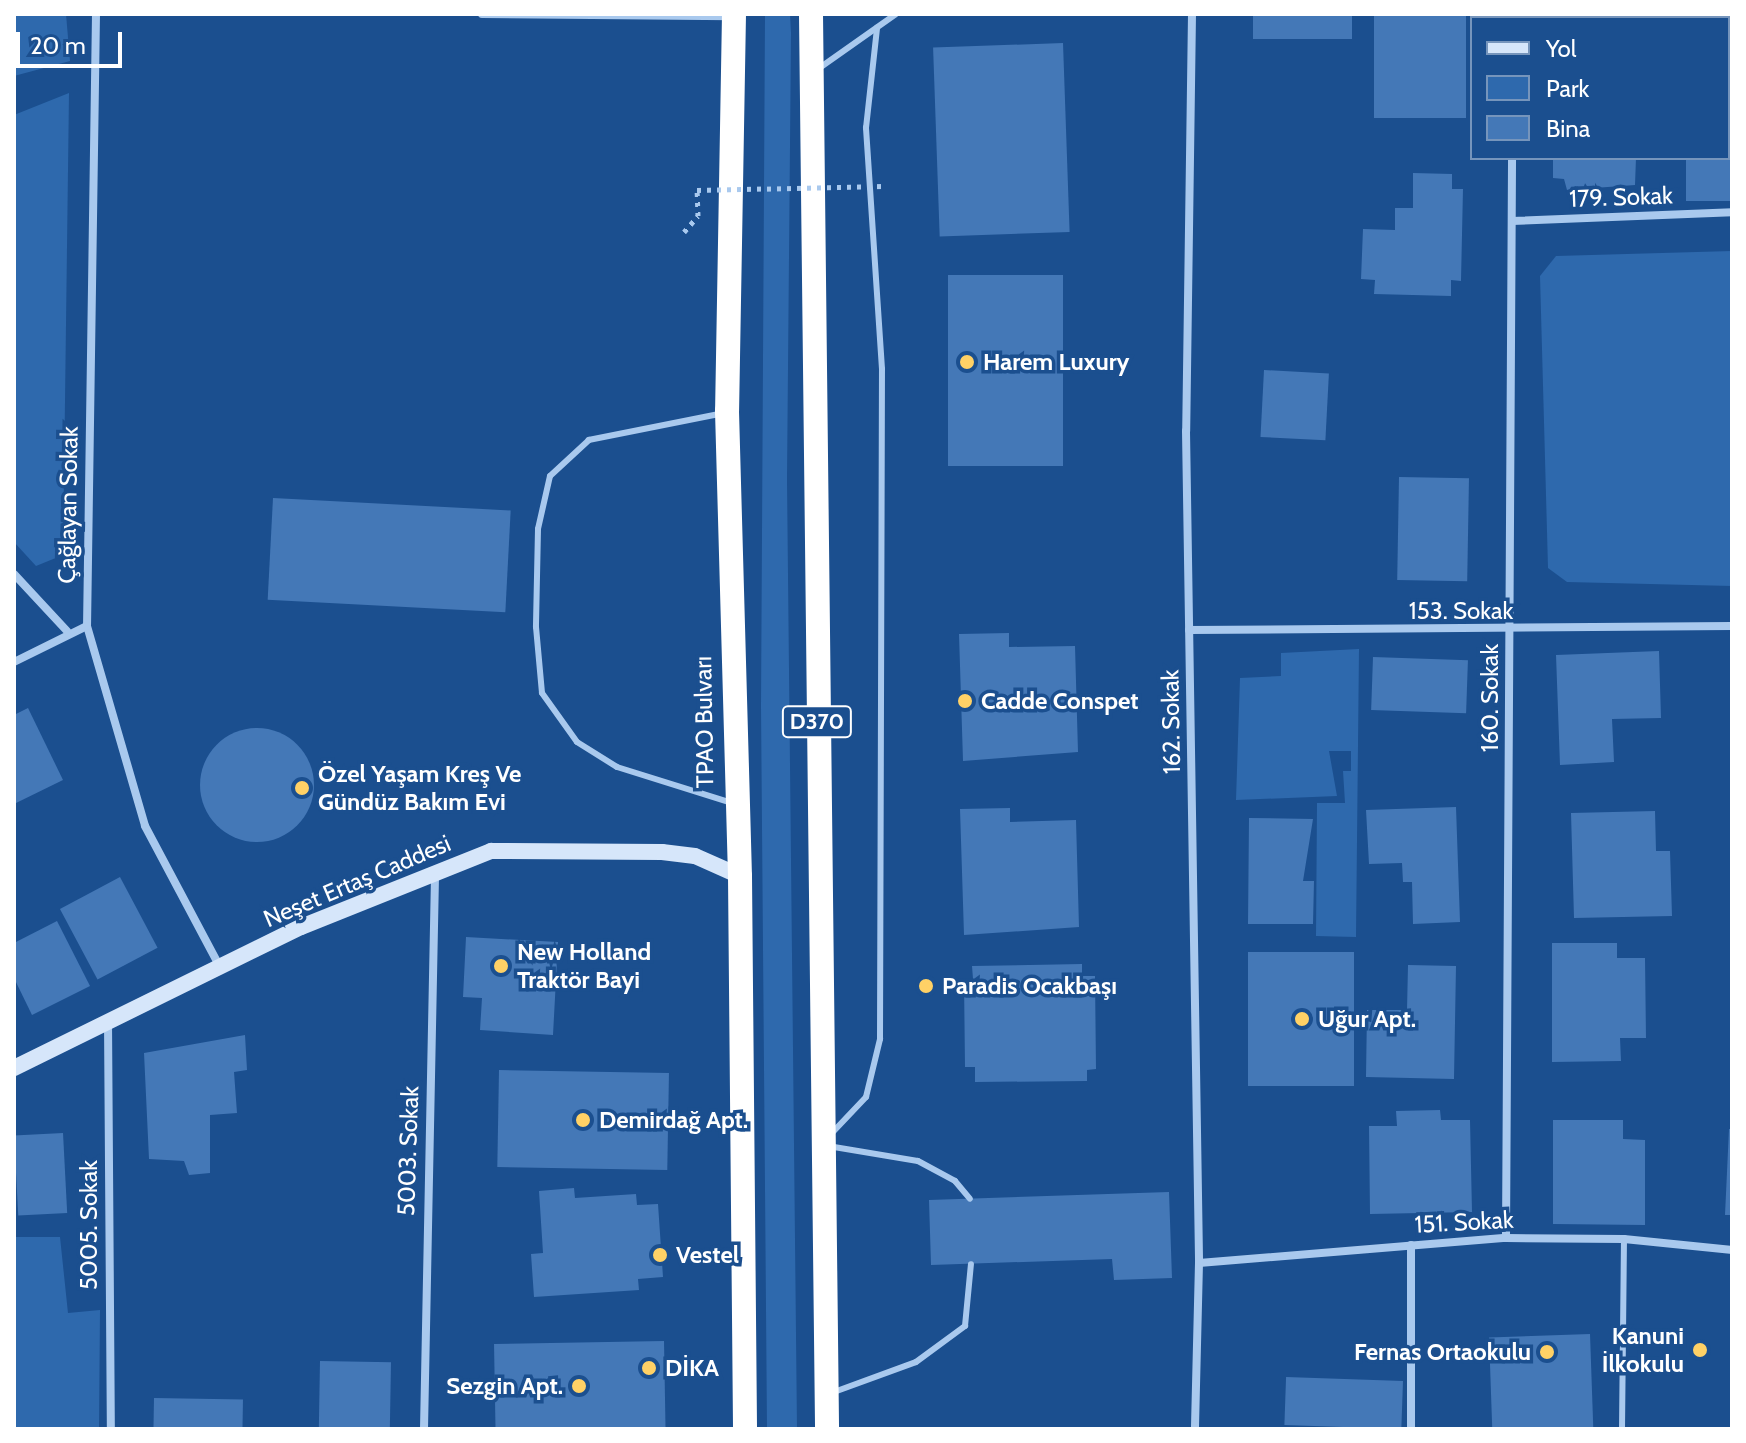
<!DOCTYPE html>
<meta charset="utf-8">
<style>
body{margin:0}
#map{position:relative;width:1746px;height:1443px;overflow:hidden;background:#1b4f8f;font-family:Cabin,sans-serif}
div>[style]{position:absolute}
.green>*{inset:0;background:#2e69ad}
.building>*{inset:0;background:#4478b7;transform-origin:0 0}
.round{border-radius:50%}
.path>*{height:5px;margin-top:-2.5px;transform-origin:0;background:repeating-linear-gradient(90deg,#a9c9ee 0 4px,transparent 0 10px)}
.lane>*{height:6px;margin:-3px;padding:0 3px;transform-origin:3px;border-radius:3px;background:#a9c9ee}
.street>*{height:8px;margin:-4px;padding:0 4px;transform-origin:4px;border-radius:4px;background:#a9c9ee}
.secondary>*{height:16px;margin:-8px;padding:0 8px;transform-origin:8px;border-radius:8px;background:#d6e6fa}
.highway>*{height:24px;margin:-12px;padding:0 12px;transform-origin:12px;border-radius:12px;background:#fff}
.path-bridge>*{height:5px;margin-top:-2.5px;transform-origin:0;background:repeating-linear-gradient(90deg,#a9c9ee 0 4px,transparent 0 10px)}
.dots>*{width:22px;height:22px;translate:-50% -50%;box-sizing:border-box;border:4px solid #1b4f8f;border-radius:50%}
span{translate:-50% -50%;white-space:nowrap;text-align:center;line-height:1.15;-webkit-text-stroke:7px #1b4f8f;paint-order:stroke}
.shield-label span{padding:2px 6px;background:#1b4f8f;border:2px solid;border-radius:6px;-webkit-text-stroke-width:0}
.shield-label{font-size:22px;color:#fff;font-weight:700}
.street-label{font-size:24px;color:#fff}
.poi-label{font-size:24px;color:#fff;font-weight:700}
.left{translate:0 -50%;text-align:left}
.right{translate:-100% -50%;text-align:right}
.frame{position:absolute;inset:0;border:16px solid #fff;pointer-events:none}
.legend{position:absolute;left:1470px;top:16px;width:260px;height:144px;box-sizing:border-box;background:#1b4f8f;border:2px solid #7695bc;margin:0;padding:10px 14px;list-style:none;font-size:24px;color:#fff}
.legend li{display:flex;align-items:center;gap:16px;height:40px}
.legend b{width:40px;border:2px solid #7695bc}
.scale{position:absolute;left:16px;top:32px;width:106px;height:36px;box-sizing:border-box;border:4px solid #fff;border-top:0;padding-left:10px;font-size:24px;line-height:28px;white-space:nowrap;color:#fff;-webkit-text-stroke:6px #1b4f8f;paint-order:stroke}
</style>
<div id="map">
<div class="green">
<div style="clip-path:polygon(14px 14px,66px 14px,70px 61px,14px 76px)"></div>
<div style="clip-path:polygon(765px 14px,790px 14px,791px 33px,787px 480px,797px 1429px,767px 1429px,761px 706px)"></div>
<div style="clip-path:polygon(69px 93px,63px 555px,36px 566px,14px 542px,14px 115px)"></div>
<div style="clip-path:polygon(1732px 251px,1732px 586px,1567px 582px,1548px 568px,1540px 276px,1556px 256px)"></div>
<div style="clip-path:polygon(1359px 649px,1356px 937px,1316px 936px,1317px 803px,1345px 803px,1343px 771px,1351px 771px,1351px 751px,1329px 751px,1337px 796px,1236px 800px,1240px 678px,1281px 676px,1281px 653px)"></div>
<div style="clip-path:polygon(14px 1237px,60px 1237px,68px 1313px,100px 1310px,99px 1429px,14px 1429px)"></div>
</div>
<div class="building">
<div style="left:1253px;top:14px;width:99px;height:25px"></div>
<div style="left:1374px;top:14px;width:92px;height:104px"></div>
<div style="left:1591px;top:14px;width:43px;height:4px"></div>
<div style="left:1063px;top:43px;width:189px;height:130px;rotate:88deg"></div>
<div style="clip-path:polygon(1728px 96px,1732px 201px,1686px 201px,1686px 158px,1728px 158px)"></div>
<div style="clip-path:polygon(1553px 158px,1636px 158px,1635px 185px,1567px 190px,1564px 179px,1553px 178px)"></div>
<div style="clip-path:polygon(1413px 173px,1452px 174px,1452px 189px,1463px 189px,1461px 281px,1451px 280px,1451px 296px,1374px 294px,1375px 280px,1361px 279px,1363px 229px,1395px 230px,1395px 208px,1413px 208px)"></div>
<div style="left:948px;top:275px;width:115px;height:191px"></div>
<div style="left:1264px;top:370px;width:65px;height:67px;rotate:3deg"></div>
<div style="left:1399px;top:477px;width:70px;height:103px;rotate:1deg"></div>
<div style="left:273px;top:498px;width:238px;height:102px;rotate:3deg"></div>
<div style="clip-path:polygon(1009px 633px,1009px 647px,1075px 646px,1078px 752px,963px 761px,959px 634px)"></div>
<div style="clip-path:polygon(1659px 651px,1661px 718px,1612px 719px,1614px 762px,1560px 765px,1556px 655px)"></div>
<div style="left:1373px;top:657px;width:95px;height:53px;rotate:2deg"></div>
<div style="clip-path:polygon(28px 708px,63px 780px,14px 804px,14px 715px)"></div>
<div class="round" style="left:200px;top:728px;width:114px;height:114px"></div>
<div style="clip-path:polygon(1456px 807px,1460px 922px,1413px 924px,1412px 882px,1403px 882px,1402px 863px,1369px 864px,1366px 810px)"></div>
<div style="clip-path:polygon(1010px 808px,1010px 822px,1076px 820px,1079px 927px,964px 935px,960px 809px)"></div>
<div style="clip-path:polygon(1655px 811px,1656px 851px,1670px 851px,1672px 916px,1574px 918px,1571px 813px)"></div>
<div style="clip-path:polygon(1249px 818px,1313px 819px,1303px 881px,1314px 881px,1313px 924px,1248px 924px)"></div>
<div style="left:120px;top:877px;width:80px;height:68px;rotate:62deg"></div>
<div style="clip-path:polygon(57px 921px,90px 986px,32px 1015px,14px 978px,14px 943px)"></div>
<div style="clip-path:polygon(466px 937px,558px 942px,553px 1035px,480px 1030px,482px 998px,463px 997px)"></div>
<div style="clip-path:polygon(1552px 943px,1617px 943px,1617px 958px,1645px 958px,1646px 1038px,1620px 1038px,1621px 1061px,1552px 1062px)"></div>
<div style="left:1354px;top:952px;width:134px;height:106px;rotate:90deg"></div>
<div style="clip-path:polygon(1082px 964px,1082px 976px,1095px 976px,1096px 1069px,1087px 1070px,1087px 1081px,975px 1082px,975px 1067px,965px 1067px,964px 980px,973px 979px,972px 966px)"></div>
<div style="clip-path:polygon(1408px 965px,1456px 966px,1454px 1079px,1366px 1077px,1367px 1010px,1407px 1010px)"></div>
<div style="clip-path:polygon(245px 1035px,247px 1070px,234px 1072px,237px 1113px,210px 1115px,210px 1173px,189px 1175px,184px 1161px,149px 1159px,144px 1053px)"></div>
<div style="left:499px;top:1070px;width:170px;height:97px;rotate:1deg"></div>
<div style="clip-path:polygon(1440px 1110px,1441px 1120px,1470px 1120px,1472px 1212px,1370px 1214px,1369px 1126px,1397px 1126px,1396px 1111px)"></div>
<div style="clip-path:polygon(1553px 1120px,1623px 1120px,1623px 1139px,1645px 1140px,1645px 1225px,1553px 1224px)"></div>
<div style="clip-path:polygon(1729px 1129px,1732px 1129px,1732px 1215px,1725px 1215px)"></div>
<div style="left:63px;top:1133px;width:80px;height:49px;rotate:87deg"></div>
<div style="clip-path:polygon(574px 1188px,575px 1198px,636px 1194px,637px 1205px,658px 1204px,663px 1277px,638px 1279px,639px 1290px,534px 1297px,531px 1254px,543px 1253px,539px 1191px)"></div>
<div style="clip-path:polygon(1169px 1192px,1172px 1278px,1114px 1280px,1112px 1259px,931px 1265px,929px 1200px)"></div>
<div style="left:1590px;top:1334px;width:95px;height:101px;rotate:88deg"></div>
<div style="left:664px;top:1341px;width:88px;height:170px;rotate:89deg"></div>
<div style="left:320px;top:1361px;width:71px;height:68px;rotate:1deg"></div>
<div style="left:1403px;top:1381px;width:48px;height:117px;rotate:92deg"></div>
<div style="left:154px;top:1398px;width:89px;height:31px;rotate:1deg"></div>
</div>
<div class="path">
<div style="left:684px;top:232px;width:21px;rotate:-49deg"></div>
<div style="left:698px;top:216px;width:26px;rotate:-92deg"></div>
</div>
<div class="lane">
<div style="left:818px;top:69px;width:95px;rotate:-35.2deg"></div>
<div style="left:719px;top:414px;width:133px;rotate:168.7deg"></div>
<div style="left:589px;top:440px;width:53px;rotate:137.3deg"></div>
<div style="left:550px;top:476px;width:54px;rotate:102.8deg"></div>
<div style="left:538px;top:529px;width:98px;rotate:91.2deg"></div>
<div style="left:536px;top:627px;width:66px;rotate:84.8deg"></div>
<div style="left:542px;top:693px;width:60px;rotate:54.5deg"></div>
<div style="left:577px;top:742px;width:47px;rotate:32deg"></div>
<div style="left:617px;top:767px;width:121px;rotate:17.4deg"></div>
<div style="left:831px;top:1134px;width:51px;rotate:-46.6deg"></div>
<div style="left:866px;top:1097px;width:60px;rotate:-76.4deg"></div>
<div style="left:880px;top:1039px;width:670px;rotate:-89.83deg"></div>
<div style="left:882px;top:369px;width:242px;rotate:-93.8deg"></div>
<div style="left:866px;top:128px;width:101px;rotate:-83.7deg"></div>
<div style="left:828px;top:1146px;width:91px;rotate:9.5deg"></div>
<div style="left:918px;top:1161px;width:42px;rotate:28.4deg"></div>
<div style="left:955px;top:1181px;width:23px;rotate:50deg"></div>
<div style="left:834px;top:1392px;width:87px;rotate:-20.1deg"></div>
<div style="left:916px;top:1362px;width:61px;rotate:-36.3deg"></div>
<div style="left:965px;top:1326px;width:62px;rotate:-84.5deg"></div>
<div style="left:1622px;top:1429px;width:190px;rotate:-89.4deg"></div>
</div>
<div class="street">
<div style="left:96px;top:14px;width:612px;rotate:90.84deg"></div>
<div style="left:87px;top:626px;width:208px;rotate:73.8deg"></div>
<div style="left:145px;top:826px;width:162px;rotate:62deg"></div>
<div style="left:482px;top:14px;width:251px;rotate:0.5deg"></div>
<div style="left:1192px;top:14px;width:417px;rotate:90.8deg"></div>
<div style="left:1186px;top:431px;width:832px;rotate:89.1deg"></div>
<div style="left:1199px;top:1263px;width:166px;rotate:91.4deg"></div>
<div style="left:1513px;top:18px;width:4px;rotate:-90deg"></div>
<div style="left:1512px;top:221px;width:220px;rotate:-2.3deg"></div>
<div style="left:14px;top:574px;width:78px;rotate:47.1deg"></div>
<div style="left:1189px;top:630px;width:543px;rotate:-0.42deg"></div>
<div style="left:14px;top:662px;width:81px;rotate:-26.3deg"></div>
<div style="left:108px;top:1021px;width:408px;rotate:89.6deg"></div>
<div style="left:1506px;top:1238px;width:1080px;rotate:-89.68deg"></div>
<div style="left:1199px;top:1263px;width:308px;rotate:-4.7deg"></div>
<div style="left:1506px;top:1238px;width:118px;rotate:0.5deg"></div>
<div style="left:1624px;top:1239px;width:109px;rotate:5.8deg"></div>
<div style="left:424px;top:1429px;width:554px;rotate:-88.86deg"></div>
<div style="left:1411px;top:1429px;width:184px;rotate:-90deg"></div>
</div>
<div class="secondary">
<div style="left:14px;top:1068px;width:320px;rotate:-26.2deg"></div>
<div style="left:301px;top:927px;width:205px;rotate:-21.8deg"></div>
<div style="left:491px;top:851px;width:171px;rotate:0.3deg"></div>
<div style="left:662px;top:852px;width:33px;rotate:7deg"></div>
<div style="left:695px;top:856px;width:49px;rotate:24deg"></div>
</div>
<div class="highway">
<div style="left:734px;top:14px;width:397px;rotate:91deg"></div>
<div style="left:727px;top:411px;width:465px;rotate:88.4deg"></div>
<div style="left:740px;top:876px;width:553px;rotate:89.48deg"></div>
<div style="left:811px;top:14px;width:1415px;rotate:89.35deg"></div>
</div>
<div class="path-bridge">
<div style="left:697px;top:190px;width:186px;rotate:-1.2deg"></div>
</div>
<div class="dots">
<div style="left:967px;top:362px;background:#ffd166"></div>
<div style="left:965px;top:701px;background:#ffd166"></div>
<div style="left:302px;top:788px;background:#ffd166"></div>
<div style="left:501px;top:966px;background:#ffd166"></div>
<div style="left:926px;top:986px;background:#ffd166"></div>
<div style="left:1302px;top:1019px;background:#ffd166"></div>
<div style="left:583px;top:1120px;background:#ffd166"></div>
<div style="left:660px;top:1255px;background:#ffd166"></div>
<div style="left:1700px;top:1350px;background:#ffd166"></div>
<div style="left:1547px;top:1352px;background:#ffd166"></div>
<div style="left:649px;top:1368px;background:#ffd166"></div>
<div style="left:579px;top:1386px;background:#ffd166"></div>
</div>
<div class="shield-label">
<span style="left:817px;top:722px">D370</span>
</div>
<div class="street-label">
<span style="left:1621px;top:197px;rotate:-2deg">179. Sokak</span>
<span style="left:68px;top:505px;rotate:-89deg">Çağlayan Sokak</span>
<span style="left:1461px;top:611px">153. Sokak</span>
<span style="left:1490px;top:698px;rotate:-90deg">160. Sokak</span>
<span style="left:704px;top:722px;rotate:-91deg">TPAO Bulvarı</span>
<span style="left:1171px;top:722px;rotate:-91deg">162. Sokak</span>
<span style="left:357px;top:881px;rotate:-23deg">Neşet Ertaş Caddesi</span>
<span style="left:408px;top:1151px;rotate:-88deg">5003. Sokak</span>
<span style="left:1464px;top:1222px;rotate:-3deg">151. Sokak</span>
<span style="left:89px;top:1225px;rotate:-90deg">5005. Sokak</span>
</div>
<div class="poi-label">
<span class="left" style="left:983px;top:362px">Harem Luxury</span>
<span class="left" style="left:981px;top:701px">Cadde Conspet</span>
<span class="left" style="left:318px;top:788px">Özel Yaşam Kreş Ve<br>Gündüz Bakım Evi</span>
<span class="left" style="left:517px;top:966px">New Holland<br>Traktör Bayi</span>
<span class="left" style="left:942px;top:986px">Paradis Ocakbaşı</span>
<span class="left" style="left:1318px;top:1019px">Uğur Apt.</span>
<span class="left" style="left:599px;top:1120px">Demirdağ Apt.</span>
<span class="left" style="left:676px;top:1255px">Vestel</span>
<span class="right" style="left:1684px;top:1350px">Kanuni<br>İlkokulu</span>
<span class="right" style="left:1531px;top:1352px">Fernas Ortaokulu</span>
<span class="left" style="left:665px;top:1368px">DİKA</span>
<span class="right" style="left:563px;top:1386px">Sezgin Apt.</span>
</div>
<div class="frame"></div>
<ul class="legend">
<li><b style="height:10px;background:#d6e6fa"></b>Yol</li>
<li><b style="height:22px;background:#2e69ad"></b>Park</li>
<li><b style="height:22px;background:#4478b7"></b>Bina</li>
</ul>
<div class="scale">20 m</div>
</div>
